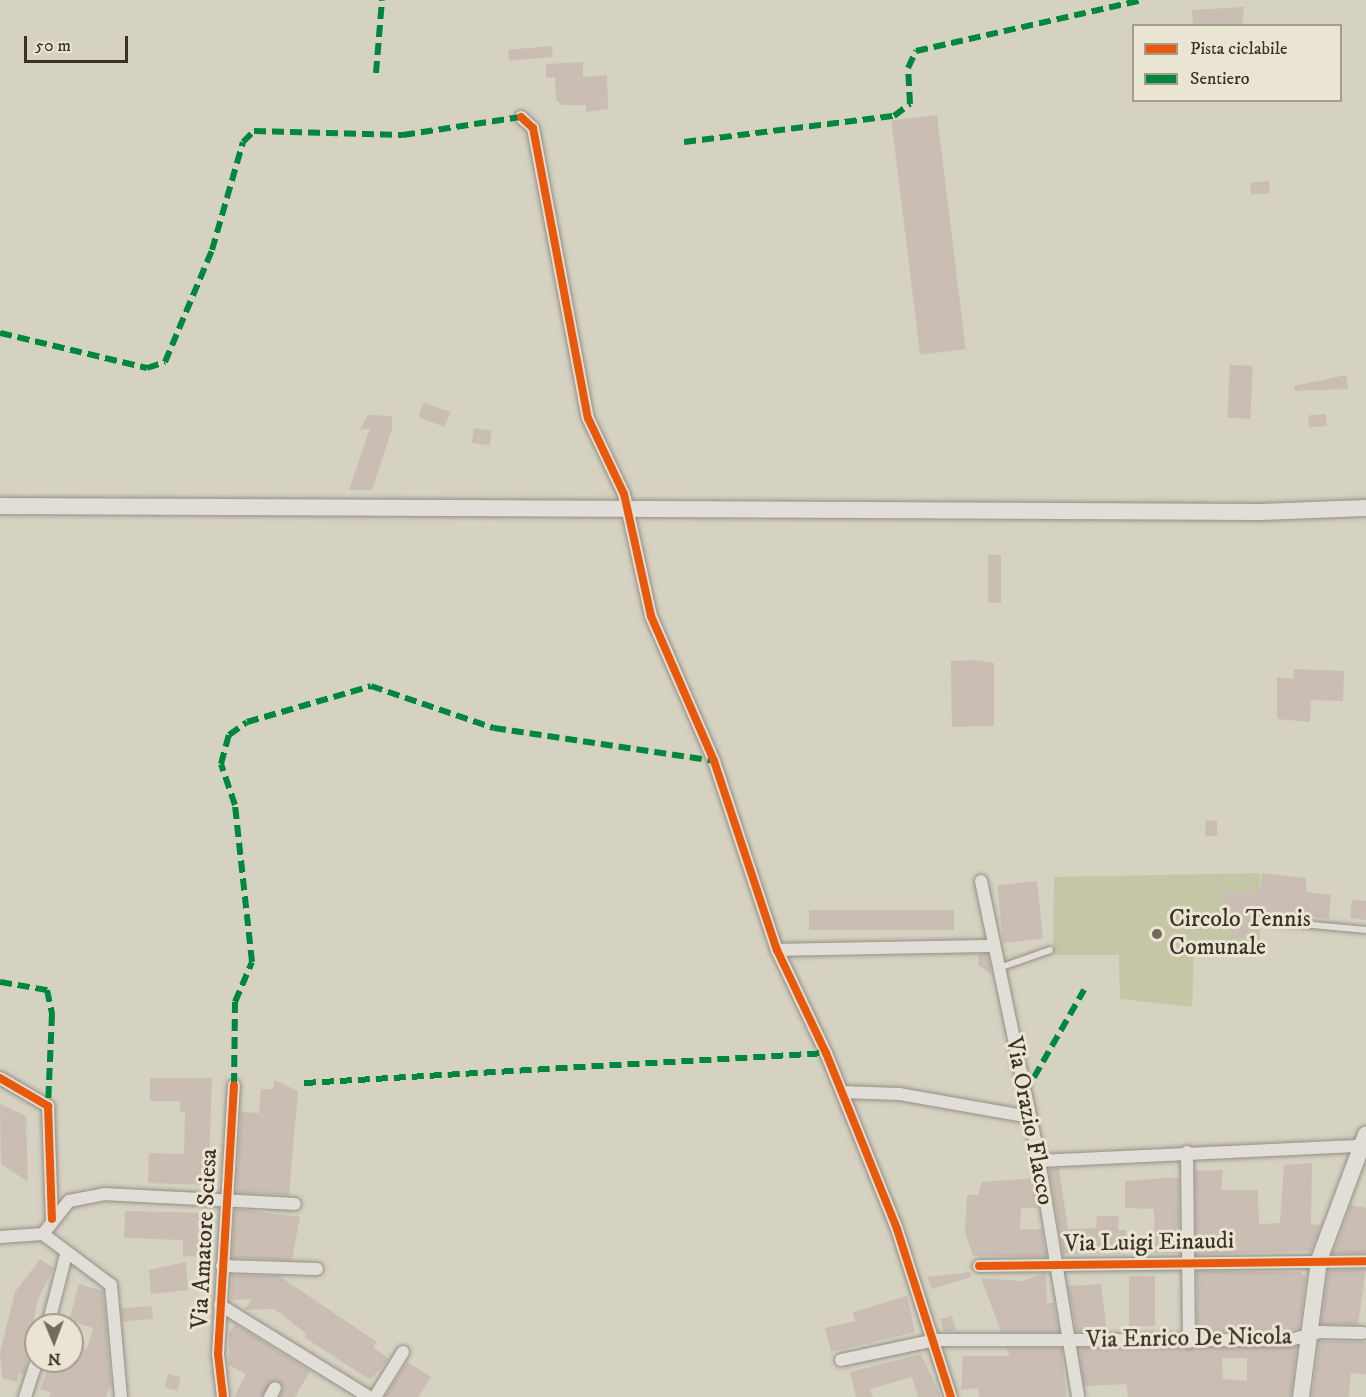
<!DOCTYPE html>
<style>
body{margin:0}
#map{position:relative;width:1366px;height:1397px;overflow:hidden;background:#d6d2c2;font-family:"IM FELL DW Pica",serif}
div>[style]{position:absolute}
.green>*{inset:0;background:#c4c6a5}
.building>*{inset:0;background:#cabdb3;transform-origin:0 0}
.roads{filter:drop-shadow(0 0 2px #938f86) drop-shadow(0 0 2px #938f86)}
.lane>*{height:6px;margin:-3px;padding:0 3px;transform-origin:3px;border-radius:3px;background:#e0ded6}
.street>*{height:12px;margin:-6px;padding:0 6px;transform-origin:6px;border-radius:6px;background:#e0ded6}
.secondary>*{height:16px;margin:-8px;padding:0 8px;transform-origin:8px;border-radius:8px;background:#e0ded6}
.quiet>*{height:6px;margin-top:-3px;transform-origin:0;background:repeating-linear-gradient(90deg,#00873e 0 12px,transparent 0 18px)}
.cycleway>*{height:8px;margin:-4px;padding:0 4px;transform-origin:4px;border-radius:4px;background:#e8590c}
.dots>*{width:16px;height:16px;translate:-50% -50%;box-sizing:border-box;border:3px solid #eae4d2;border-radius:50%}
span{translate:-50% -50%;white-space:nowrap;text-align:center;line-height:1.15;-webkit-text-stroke:6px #eae4d2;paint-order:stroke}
.poi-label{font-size:24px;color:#3c3029}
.left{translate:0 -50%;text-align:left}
.street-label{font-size:24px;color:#3c3029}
.legend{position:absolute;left:1132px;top:24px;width:210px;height:78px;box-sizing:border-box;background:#eae4d2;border:2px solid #a49c8e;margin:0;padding:8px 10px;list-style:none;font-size:18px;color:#3c3029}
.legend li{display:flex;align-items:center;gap:12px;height:30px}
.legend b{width:30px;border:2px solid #a49c8e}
.north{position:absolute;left:24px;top:1313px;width:60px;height:60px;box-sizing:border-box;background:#eae4d2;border:2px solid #a49c8e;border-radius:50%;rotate:179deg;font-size:16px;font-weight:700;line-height:24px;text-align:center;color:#3c3029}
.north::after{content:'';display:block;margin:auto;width:21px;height:27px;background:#72695f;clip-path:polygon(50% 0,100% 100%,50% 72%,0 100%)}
.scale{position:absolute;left:24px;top:36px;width:104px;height:27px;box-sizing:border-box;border:3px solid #3c3029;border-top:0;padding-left:8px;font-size:18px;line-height:21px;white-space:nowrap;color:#3c3029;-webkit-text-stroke:4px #eae4d2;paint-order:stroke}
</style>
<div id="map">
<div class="green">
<div style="clip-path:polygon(1260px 873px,1260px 949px,1194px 948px,1192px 1007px,1120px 999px,1119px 955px,1053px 955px,1054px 877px)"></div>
</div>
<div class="building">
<div style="clip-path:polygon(1244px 7px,1242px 26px,1193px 26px,1192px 10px)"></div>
<div style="left:552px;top:46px;width:11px;height:44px;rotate:85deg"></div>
<div style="clip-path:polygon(583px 62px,583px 77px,607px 75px,608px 109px,586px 112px,586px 105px,562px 105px,556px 100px,555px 77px,546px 78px,546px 64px)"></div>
<div style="left:937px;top:115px;width:236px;height:46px;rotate:83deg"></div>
<div style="left:1269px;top:181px;width:12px;height:19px;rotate:85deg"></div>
<div style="left:1253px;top:366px;width:53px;height:23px;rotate:93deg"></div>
<div style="clip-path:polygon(1346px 375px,1348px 389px,1295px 391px,1294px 386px)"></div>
<div style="left:424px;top:402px;width:28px;height:16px;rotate:21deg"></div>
<div style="left:1326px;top:414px;width:12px;height:18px;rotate:85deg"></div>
<div style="clip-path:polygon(368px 415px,392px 416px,392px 429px,372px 490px,349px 490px,370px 428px,360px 430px)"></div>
<div style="left:474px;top:428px;width:18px;height:15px;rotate:9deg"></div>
<div style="left:988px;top:555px;width:13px;height:48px"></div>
<div style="clip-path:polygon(975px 660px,994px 663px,994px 726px,952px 727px,951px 661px)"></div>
<div style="clip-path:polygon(1294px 669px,1344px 671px,1343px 701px,1311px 700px,1310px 722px,1277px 719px,1277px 677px,1293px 679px)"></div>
<div style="clip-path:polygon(1206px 820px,1217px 821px,1217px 836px,1205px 836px)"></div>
<div style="clip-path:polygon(1262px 873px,1306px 878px,1306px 892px,1331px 895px,1329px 919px,1251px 910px,1250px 938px,1231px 939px,1232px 907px,1224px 907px,1223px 892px,1260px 892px)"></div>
<div style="left:1037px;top:881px;width:58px;height:40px;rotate:84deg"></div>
<div style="clip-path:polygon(1352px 900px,1366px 901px,1366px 920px,1350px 918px)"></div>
<div style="left:809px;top:910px;width:145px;height:20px"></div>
<div style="clip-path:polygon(988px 954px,992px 975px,978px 965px,978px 955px)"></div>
<div style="clip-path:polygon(150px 1078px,212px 1078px,208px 1185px,148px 1183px,149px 1153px,184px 1154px,185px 1112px,180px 1112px,180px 1101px,150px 1101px)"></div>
<div style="clip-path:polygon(274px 1080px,298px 1091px,289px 1195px,236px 1193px,241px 1112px,259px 1113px,261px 1089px,273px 1089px)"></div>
<div style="clip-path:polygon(0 1104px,26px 1116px,28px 1182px,1px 1164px)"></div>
<div style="clip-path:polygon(1312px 1163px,1311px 1224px,1321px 1225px,1311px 1251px,1196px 1255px,1195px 1171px,1223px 1170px,1221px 1190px,1258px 1190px,1259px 1224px,1280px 1223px,1284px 1165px)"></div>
<div style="clip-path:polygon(1059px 1168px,1068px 1229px,1096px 1228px,1097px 1216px,1119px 1216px,1118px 1230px,1126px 1230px,1126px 1253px,1063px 1254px,1049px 1169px)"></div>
<div style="clip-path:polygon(1034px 1178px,1038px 1208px,1021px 1208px,1020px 1229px,1042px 1229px,1046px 1257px,973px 1256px,965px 1232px,967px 1195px,978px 1195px,982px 1182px)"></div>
<div style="clip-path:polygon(1166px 1178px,1179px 1178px,1180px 1253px,1155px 1253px,1154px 1209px,1125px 1208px,1125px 1181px)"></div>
<div style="clip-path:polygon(1351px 1205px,1366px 1208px,1366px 1253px,1333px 1253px)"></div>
<div style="clip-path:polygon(235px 1209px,300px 1217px,292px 1260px,232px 1258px)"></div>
<div style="clip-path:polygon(125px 1211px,209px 1213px,207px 1257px,183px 1256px,183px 1240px,124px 1238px)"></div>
<div style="clip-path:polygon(40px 1259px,54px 1268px,38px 1299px,24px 1375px,19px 1373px,17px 1382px,2px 1378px,0 1352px,15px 1292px)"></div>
<div style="clip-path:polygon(186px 1262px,188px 1290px,151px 1294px,149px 1270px)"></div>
<div style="clip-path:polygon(1366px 1269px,1358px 1325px,1321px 1324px,1328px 1270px)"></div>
<div style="clip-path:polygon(1197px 1271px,1300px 1272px,1306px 1278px,1299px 1329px,1197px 1332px)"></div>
<div style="clip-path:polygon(970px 1272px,971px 1277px,932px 1289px,927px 1277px)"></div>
<div style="clip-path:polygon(1046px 1273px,1047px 1303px,1054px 1303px,1059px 1332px,1001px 1332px,981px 1278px,1022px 1281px)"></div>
<div style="clip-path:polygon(232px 1275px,279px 1276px,377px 1342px,373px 1347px,389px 1359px,370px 1380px,304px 1337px,306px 1333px,274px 1309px,244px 1310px,252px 1299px,231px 1300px)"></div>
<div style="left:1155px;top:1276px;width:50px;height:26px;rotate:90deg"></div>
<div style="clip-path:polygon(79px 1284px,103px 1291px,111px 1382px,106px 1397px,49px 1397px,51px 1392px,40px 1390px,50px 1361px,72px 1361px,72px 1345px,87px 1349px,93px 1328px,69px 1321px)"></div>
<div style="clip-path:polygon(1101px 1284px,1107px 1332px,1076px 1332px,1068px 1286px)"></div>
<div style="clip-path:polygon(907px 1296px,915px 1332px,831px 1352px,825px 1328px,855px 1321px,853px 1312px)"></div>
<div style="left:152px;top:1306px;width:13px;height:31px;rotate:86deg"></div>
<div style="clip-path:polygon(952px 1316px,956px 1330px,944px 1332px,940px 1319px)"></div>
<div style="clip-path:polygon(235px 1324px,310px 1371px,295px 1397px,279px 1397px,283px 1387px,275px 1380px,262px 1397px,234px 1397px,246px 1374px,229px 1365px,229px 1333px)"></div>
<div style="clip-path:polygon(1319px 1341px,1366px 1342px,1366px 1374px,1351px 1373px,1349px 1397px,1312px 1397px)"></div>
<div style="clip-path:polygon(evenodd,1297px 1347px,1291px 1397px,1128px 1397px,1126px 1384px,1084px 1386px,1078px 1348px,1297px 1347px,1222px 1358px,1247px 1358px,1247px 1381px,1223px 1379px,1222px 1358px)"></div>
<div style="clip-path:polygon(1062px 1348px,1066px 1397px,979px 1397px,978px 1388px,961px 1390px,963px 1356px,1010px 1356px,1006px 1348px)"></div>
<div style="clip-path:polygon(921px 1354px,941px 1397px,918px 1397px,912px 1377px,870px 1389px,873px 1397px,856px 1397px,850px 1372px)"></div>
<div style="clip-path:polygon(407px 1362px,431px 1377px,418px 1397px,385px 1397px)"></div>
<div style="left:168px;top:1374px;width:13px;height:14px;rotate:13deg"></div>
</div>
<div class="roads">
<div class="lane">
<div style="left:1260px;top:920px;width:106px;rotate:5.4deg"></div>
<div style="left:999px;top:968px;width:54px;rotate:-19.4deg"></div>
</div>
<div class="street">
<div style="left:521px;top:117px;width:16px;rotate:43deg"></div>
<div style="left:533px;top:128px;width:295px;rotate:79.3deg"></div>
<div style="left:588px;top:418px;width:84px;rotate:64.7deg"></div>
<div style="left:624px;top:494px;width:125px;rotate:77.5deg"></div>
<div style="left:651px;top:616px;width:158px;rotate:66.5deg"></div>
<div style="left:714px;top:761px;width:199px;rotate:71.6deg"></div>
<div style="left:777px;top:950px;width:114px;rotate:64.6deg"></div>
<div style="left:826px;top:1053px;width:190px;rotate:68deg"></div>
<div style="left:897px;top:1229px;width:176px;rotate:72.2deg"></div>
<div style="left:981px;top:881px;width:273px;rotate:78.2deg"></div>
<div style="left:1037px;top:1148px;width:252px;rotate:80.6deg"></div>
<div style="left:777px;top:950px;width:217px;rotate:-1.1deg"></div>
<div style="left:0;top:1078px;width:56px;rotate:30.3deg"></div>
<div style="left:48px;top:1106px;width:113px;rotate:88deg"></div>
<div style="left:842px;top:1092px;width:57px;rotate:2deg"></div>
<div style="left:899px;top:1094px;width:133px;rotate:10deg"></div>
<div style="left:1187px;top:1152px;width:190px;rotate:89.4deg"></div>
<div style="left:1039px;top:1161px;width:322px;rotate:-2.7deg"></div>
<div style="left:43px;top:1234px;width:42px;rotate:-51.8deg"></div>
<div style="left:69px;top:1201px;width:36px;rotate:-11deg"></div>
<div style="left:104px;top:1194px;width:191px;rotate:3deg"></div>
<div style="left:43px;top:1234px;width:85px;rotate:36.9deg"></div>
<div style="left:111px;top:1285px;width:112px;rotate:84.9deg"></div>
<div style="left:0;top:1237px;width:43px;rotate:-4deg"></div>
<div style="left:222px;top:1266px;width:95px;rotate:1.8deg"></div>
<div style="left:979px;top:1266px;width:387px;rotate:-0.7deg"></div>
<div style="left:220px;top:1305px;width:175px;rotate:31.7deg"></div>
<div style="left:48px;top:1325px;width:72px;rotate:-75.6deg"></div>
<div style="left:841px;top:1360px;width:96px;rotate:-12deg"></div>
<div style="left:935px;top:1340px;width:355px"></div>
<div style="left:1290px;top:1340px;width:31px;rotate:-15deg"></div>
<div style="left:1320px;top:1332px;width:43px;rotate:1.3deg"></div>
<div style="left:25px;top:1397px;width:38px;rotate:-72deg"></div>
<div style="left:223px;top:1397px;width:43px;rotate:-96.6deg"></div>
<div style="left:218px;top:1354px;width:269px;rotate:-86.6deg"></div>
<div style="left:270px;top:1397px;width:10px;rotate:-61deg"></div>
<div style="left:375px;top:1397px;width:53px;rotate:-58.1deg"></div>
</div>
<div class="secondary">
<div style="left:0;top:506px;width:1261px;rotate:0.27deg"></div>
<div style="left:1261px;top:512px;width:105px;rotate:-2.2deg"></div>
<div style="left:1301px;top:1397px;width:138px;rotate:-82.5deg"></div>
<div style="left:1319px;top:1260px;width:134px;rotate:-69.5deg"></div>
</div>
</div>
<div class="quiet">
<div style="left:376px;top:73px;width:73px;rotate:-85.3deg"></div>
<div style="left:684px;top:142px;width:212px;rotate:-7.1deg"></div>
<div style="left:894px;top:116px;width:20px;rotate:-37deg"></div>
<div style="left:910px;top:104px;width:36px;rotate:-93deg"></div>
<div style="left:908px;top:68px;width:19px;rotate:-65deg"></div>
<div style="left:916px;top:51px;width:232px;rotate:-12.7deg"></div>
<div style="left:0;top:333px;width:151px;rotate:13.4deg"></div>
<div style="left:147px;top:368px;width:19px;rotate:-18deg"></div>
<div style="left:165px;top:362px;width:121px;rotate:-67.2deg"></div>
<div style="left:212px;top:250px;width:112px;rotate:-74deg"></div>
<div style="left:243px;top:142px;width:16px;rotate:-45deg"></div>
<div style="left:254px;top:131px;width:149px;rotate:1.5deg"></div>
<div style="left:403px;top:135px;width:119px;rotate:-8.7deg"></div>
<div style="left:0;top:982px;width:48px;rotate:9.7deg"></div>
<div style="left:47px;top:990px;width:25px;rotate:78deg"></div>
<div style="left:52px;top:1014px;width:92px;rotate:92.5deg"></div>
<div style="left:304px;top:1083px;width:523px;rotate:-3.29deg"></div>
<div style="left:234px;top:1085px;width:83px;rotate:-89.3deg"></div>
<div style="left:235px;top:1002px;width:43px;rotate:-67deg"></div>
<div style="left:252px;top:962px;width:158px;rotate:-96.2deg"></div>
<div style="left:235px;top:805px;width:43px;rotate:-108.9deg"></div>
<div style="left:221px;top:764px;width:30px;rotate:-75deg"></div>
<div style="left:229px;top:735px;width:22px;rotate:-36deg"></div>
<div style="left:247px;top:722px;width:129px;rotate:-16.2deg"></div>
<div style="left:371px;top:686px;width:130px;rotate:18.9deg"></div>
<div style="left:494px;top:728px;width:222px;rotate:8.5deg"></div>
<div style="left:1025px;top:1093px;width:119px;rotate:-60.2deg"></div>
</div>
<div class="cycleway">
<div style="left:521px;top:117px;width:16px;rotate:43deg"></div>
<div style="left:533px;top:128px;width:295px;rotate:79.3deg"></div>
<div style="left:588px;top:418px;width:84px;rotate:64.7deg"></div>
<div style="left:624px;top:494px;width:125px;rotate:77.5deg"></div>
<div style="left:651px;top:616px;width:158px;rotate:66.5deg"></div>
<div style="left:714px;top:761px;width:199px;rotate:71.6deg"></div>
<div style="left:777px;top:950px;width:114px;rotate:64.6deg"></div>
<div style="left:826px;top:1053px;width:190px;rotate:68deg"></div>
<div style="left:897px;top:1229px;width:176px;rotate:72.2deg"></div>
<div style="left:0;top:1078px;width:56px;rotate:30.3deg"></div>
<div style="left:48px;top:1106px;width:113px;rotate:88deg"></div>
<div style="left:979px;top:1266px;width:387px;rotate:-0.7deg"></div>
<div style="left:223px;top:1397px;width:43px;rotate:-96.6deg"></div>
<div style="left:218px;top:1354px;width:269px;rotate:-86.6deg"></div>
</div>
<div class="dots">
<div style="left:1157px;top:934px;background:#72695f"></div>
</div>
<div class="poi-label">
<span class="left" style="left:1169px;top:934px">Circolo Tennis<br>Comunale</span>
</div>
<div class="street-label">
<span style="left:1029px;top:1121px;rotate:79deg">Via Orazio Flacco</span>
<span style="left:205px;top:1239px;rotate:-87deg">Via Amatore Sciesa</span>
<span style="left:1149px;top:1243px;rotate:-1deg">Via Luigi Einaudi</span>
<span style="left:1189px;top:1339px;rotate:-1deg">Via Enrico De Nicola</span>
</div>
<ul class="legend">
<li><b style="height:8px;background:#e8590c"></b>Pista ciclabile</li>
<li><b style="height:8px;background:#00873e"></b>Sentiero</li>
</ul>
<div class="north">N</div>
<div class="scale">50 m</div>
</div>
